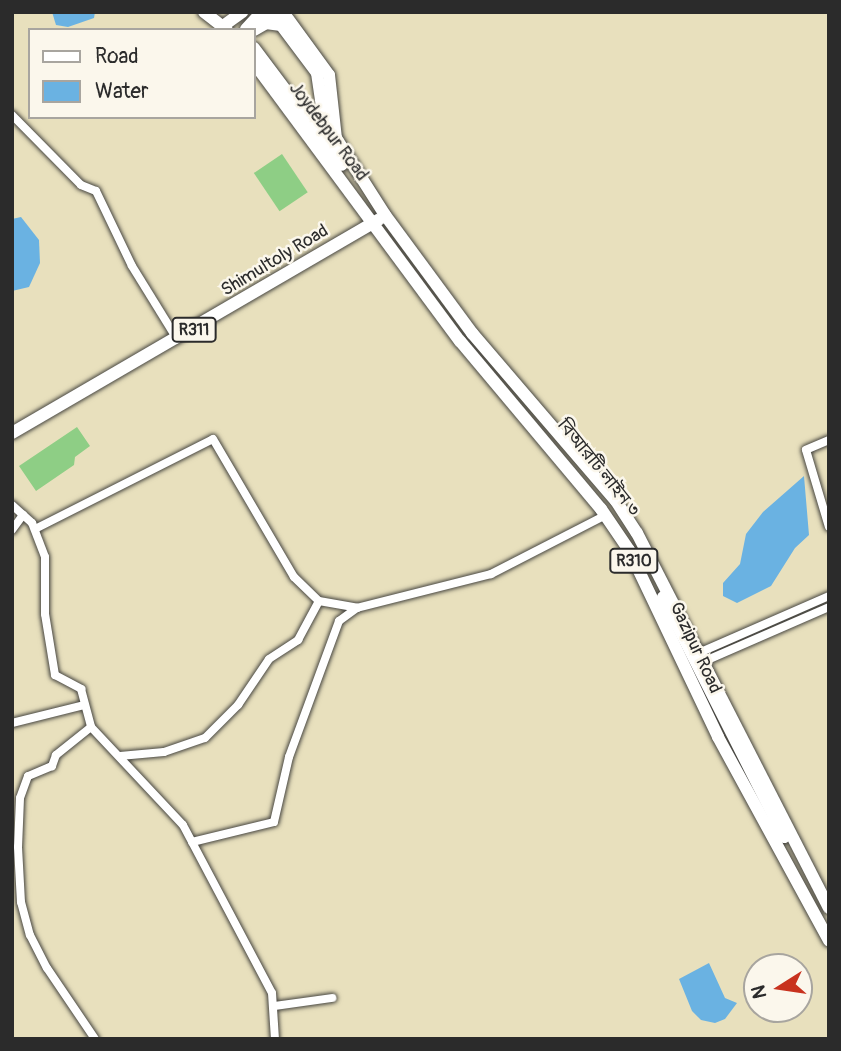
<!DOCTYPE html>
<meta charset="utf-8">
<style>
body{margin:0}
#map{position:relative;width:841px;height:1051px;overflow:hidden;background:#e8e0bd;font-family:Pangolin,"Noto Sans Bengali",sans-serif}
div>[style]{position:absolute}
.green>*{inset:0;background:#8ece85;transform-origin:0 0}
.water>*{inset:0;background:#6ab2e2}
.roads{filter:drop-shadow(0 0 2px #474641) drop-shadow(0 0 2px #474641)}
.street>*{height:8px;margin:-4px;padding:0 4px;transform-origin:4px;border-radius:4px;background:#fff}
.primary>*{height:12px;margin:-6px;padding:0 6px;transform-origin:6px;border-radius:6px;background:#fff}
span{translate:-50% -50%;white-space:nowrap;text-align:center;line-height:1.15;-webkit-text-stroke:5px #fbf7ec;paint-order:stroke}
.shield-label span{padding:2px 5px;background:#fbf7ec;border:2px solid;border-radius:5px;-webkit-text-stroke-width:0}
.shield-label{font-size:16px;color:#2b2b2b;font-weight:700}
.street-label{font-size:18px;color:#2b2b2b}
.frame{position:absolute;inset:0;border:14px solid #2b2b2b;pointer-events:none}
.legend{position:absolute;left:28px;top:28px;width:228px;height:91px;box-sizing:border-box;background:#fbf7ec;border:2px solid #a8a59f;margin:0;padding:9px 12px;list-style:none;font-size:21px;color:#2b2b2b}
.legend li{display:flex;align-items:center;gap:14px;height:35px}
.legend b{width:35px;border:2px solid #a8a59f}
.north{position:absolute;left:743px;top:953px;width:70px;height:70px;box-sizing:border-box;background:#fbf7ec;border:2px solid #a8a59f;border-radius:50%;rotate:258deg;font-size:19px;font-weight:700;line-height:28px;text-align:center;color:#2b2b2b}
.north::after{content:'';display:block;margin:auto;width:24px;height:32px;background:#c8321e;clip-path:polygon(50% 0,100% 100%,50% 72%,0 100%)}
</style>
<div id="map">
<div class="green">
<div style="left:282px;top:154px;width:46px;height:34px;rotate:56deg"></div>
<div style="clip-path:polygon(77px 427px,90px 446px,75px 457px,74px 465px,36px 491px,19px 466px)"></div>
</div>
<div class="water">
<div style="clip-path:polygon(52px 12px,95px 12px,94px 18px,68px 27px,56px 25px)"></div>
<div style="clip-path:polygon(21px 217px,39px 240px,40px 263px,29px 287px,12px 291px,12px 219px)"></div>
<div style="clip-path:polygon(804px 476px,809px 535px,795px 548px,771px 586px,737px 603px,723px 596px,723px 583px,740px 564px,746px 534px,763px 512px)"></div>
<div style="clip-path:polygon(709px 963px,725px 998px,737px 1003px,725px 1019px,715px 1023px,701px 1020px,692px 1011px,679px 979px)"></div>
</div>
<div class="roads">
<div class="street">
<div style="left:12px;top:115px;width:98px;rotate:45.4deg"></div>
<div style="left:81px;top:185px;width:16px;rotate:22deg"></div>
<div style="left:96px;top:191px;width:83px;rotate:64.4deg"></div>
<div style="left:132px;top:266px;width:86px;rotate:58.3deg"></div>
<div style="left:829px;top:440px;width:25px;rotate:157deg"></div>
<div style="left:806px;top:450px;width:80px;rotate:73.4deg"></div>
<div style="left:12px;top:505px;width:27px;rotate:42deg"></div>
<div style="left:32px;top:523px;width:36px;rotate:69deg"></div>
<div style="left:45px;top:557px;width:57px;rotate:90deg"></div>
<div style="left:45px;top:614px;width:62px;rotate:80.7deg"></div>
<div style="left:55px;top:675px;width:30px;rotate:28deg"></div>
<div style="left:81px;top:689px;width:39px;rotate:75deg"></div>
<div style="left:91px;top:727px;width:134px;rotate:46.8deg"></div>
<div style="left:183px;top:825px;width:190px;rotate:62.1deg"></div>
<div style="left:272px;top:993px;width:46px;rotate:86.3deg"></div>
<div style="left:35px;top:529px;width:199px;rotate:-26.8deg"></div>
<div style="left:213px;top:439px;width:160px;rotate:59.6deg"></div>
<div style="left:294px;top:577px;width:35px;rotate:44deg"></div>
<div style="left:319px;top:601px;width:39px;rotate:10deg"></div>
<div style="left:357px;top:608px;width:138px;rotate:-14.2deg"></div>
<div style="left:491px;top:574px;width:129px;rotate:-27.2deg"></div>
<div style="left:12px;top:530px;width:19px;rotate:-54deg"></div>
<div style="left:701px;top:652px;width:140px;rotate:-23.6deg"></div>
<div style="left:705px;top:661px;width:135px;rotate:-23.5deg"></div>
<div style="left:12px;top:723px;width:75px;rotate:-13.9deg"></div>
<div style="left:91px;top:727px;width:45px;rotate:141.3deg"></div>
<div style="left:56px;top:755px;width:12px;rotate:110deg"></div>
<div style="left:52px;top:766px;width:26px;rotate:157deg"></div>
<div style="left:28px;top:776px;width:23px;rotate:110deg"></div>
<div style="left:20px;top:798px;width:49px;rotate:92.3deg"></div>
<div style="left:18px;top:847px;width:55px;rotate:86.9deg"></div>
<div style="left:21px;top:902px;width:34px;rotate:75deg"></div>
<div style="left:30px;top:935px;width:37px;rotate:63deg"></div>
<div style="left:47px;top:968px;width:86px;rotate:55.9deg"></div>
<div style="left:120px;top:756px;width:44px;rotate:-5.2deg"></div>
<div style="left:164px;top:752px;width:43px;rotate:-18.9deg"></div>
<div style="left:205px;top:738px;width:47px;rotate:-45deg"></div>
<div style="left:238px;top:705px;width:55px;rotate:-56deg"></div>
<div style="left:269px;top:659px;width:35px;rotate:-33deg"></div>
<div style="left:298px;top:640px;width:44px;rotate:-61.7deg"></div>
<div style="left:192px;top:842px;width:84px;rotate:-13.7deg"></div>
<div style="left:274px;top:822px;width:67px;rotate:-77deg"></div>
<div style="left:289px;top:757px;width:145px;rotate:-69.8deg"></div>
<div style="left:339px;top:621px;width:22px;rotate:-36deg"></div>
<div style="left:275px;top:1006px;width:58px;rotate:-8deg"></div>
</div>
<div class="primary">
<div style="left:204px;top:12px;width:29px;rotate:38deg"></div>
<div style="left:283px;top:12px;width:78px;rotate:53.9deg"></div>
<div style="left:329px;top:75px;width:63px;rotate:83.7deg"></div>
<div style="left:336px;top:138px;width:91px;rotate:57.5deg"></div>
<div style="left:385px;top:215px;width:147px;rotate:53.6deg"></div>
<div style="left:472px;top:333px;width:221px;rotate:49.4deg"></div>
<div style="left:616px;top:501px;width:38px;rotate:57deg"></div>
<div style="left:637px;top:533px;width:421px;rotate:62.9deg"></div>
<div style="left:223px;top:26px;width:24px;rotate:-36deg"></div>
<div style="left:246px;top:29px;width:19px;rotate:-47deg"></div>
<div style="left:259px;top:15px;width:27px"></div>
<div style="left:254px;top:30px;width:14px;rotate:-30deg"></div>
<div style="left:266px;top:23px;width:15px;rotate:8deg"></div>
<div style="left:281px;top:25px;width:60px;rotate:53.1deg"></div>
<div style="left:317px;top:73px;width:69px;rotate:81.6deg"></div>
<div style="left:254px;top:48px;width:146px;rotate:53.1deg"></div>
<div style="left:254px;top:63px;width:346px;rotate:53.5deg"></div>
<div style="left:460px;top:341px;width:219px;rotate:50deg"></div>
<div style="left:601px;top:509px;width:50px;rotate:55.7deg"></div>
<div style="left:629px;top:550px;width:207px;rotate:64.5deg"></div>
<div style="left:718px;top:737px;width:232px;rotate:61.4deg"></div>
<div style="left:12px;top:433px;width:425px;rotate:-30.2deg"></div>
<div style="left:663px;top:597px;width:269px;rotate:63.2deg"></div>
</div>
</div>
<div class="shield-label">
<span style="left:194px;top:330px">R311</span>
<span style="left:634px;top:561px">R310</span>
</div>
<div class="street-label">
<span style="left:328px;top:132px;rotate:53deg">Joydebpur Road</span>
<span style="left:275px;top:261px;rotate:-31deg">Shimultoly Road</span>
<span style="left:598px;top:468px;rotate:51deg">বিআরটি লাইন ৩</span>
<span style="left:695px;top:648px;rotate:65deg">Gazipur Road</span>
</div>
<div class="frame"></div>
<ul class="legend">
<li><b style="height:9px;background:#fff"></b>Road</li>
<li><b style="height:19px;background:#6ab2e2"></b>Water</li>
</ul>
<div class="north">N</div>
</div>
